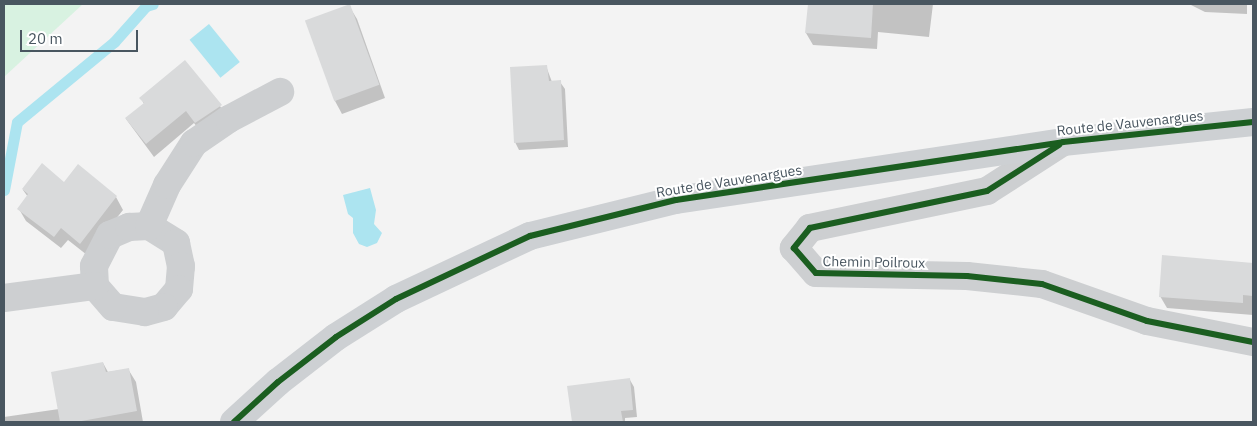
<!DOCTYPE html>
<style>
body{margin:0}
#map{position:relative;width:1257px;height:426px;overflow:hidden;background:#f3f3f3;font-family:"IBM Plex Sans",sans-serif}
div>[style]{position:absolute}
.green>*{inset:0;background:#d8f2e1}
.water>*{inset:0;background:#ace4f0;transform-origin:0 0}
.shadow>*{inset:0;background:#0003}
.stream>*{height:11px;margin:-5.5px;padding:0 5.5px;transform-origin:5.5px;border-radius:5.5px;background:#ace4f0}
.building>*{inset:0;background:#d9dadb;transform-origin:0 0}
.street>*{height:28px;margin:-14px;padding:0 14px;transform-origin:14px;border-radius:14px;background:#cdcfd1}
.secondary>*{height:28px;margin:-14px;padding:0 14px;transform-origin:14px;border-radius:14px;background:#cdd0d3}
.cycleway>*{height:6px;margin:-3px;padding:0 3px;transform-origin:3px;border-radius:3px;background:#1b5e20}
span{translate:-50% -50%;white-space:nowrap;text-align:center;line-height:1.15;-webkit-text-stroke:4px #fff;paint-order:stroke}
.street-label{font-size:14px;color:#495660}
.frame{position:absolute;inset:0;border:5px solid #495660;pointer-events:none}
.scale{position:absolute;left:20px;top:30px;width:118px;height:22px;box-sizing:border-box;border:2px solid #495660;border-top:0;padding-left:6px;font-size:15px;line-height:18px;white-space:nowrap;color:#495660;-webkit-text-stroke:4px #fff;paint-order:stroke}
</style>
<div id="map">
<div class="green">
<div style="clip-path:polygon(4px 4px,83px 4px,4px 77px)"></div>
</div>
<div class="water">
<div style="left:209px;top:24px;width:49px;height:25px;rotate:51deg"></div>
<div style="clip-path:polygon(370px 188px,376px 210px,374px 224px,382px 233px,377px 243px,367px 247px,359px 244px,353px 233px,353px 218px,348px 214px,343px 195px)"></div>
</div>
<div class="shadow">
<div style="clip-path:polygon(809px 4px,933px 4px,929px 37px,878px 32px,877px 49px,813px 45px,806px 33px)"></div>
<div style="clip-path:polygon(1189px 4px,1247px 4px,1247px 14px,1205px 12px)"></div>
<div style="clip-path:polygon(349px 6px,357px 19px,385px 98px,342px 114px,335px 101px)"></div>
<div style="clip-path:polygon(546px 66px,552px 82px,560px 82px,565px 89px,568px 147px,519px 150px,515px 142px)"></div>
<div style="clip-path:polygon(141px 98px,220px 106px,228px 119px,204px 136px,194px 123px,154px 157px,126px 119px,144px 104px)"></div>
<div style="clip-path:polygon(78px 165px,116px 197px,123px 210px,87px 255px,68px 240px,61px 248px,26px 221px,19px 209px,28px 197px,23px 190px,64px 184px)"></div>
<div style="clip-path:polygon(1163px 256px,1253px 264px,1253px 315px,1167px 308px,1160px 296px)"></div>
<div style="clip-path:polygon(103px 363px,108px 372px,128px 369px,136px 382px,143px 422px,4px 422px,4px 417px,59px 409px)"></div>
<div style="clip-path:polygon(630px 380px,634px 387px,637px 417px,625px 418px,625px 422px,573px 422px)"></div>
</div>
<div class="stream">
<div style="left:4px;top:190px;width:69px;rotate:-79.2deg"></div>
<div style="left:17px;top:122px;width:126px;rotate:-39.5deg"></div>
<div style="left:114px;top:42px;width:48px;rotate:-48.4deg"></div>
<div style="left:146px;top:6px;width:7px;rotate:-16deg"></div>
</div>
<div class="building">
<div style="left:350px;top:4px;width:86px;height:48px;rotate:70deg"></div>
<div style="clip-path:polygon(808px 4px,873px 4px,871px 38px,805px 33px)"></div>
<div style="clip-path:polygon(185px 60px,222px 105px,195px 123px,186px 111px,146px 144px,125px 118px,144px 103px,139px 98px)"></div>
<div style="clip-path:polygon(547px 65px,549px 81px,561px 80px,564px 140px,514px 143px,510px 67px)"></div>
<div style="clip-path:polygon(42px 163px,64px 182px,78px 164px,117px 196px,80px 244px,61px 228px,54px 237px,17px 209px,28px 194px,22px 189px)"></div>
<div style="clip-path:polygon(1162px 255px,1253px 263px,1253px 296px,1243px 295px,1243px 303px,1159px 297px)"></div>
<div style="clip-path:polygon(103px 362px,106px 372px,129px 368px,137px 411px,76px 422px,60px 422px,51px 372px)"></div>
<div style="clip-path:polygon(630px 378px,633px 410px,621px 411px,623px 422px,572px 422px,567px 386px)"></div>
</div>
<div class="street">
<div style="left:1063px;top:142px;width:90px;rotate:147.2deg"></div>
<div style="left:987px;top:191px;width:181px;rotate:168.2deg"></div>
<div style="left:810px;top:228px;width:26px;rotate:129deg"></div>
<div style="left:794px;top:248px;width:33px;rotate:49deg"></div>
<div style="left:816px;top:273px;width:151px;rotate:1.1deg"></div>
<div style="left:967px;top:276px;width:75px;rotate:6.1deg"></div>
<div style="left:1042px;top:284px;width:111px;rotate:19.4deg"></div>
<div style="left:1147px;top:321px;width:108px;rotate:11.2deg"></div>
<div style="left:149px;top:226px;width:32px;rotate:32deg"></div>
<div style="left:176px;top:243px;width:24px;rotate:78deg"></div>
<div style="left:181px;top:266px;width:23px;rotate:95deg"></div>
<div style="left:179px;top:289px;width:23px;rotate:130deg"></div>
<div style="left:164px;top:307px;width:20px;rotate:165deg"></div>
<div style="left:145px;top:312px;width:32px;rotate:-171deg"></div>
<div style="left:113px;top:307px;width:28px;rotate:-131deg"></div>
<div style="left:95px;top:286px;width:20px;rotate:-93deg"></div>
<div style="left:94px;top:266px;width:35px;rotate:-63deg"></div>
<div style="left:110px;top:235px;width:21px;rotate:-23deg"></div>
<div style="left:129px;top:227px;width:20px;rotate:-3deg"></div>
<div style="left:149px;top:226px;width:45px;rotate:-66.3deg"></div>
<div style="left:167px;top:185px;width:50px;rotate:-57.3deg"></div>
<div style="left:194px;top:143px;width:42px;rotate:-34.4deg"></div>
<div style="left:229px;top:119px;width:58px;rotate:-27.9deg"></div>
<div style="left:4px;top:298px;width:92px;rotate:-7.5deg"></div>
</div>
<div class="secondary">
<div style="left:234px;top:422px;width:59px;rotate:-42.3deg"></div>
<div style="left:278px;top:382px;width:73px;rotate:-37.8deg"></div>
<div style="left:336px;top:337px;width:71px;rotate:-32.3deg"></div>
<div style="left:396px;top:299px;width:148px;rotate:-25.2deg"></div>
<div style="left:530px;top:236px;width:150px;rotate:-13.9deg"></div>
<div style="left:676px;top:200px;width:391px;rotate:-8.5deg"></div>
<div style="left:1063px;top:142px;width:191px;rotate:-6deg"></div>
</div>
<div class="cycleway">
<div style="left:1059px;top:145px;width:85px;rotate:147.4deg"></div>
<div style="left:987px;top:191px;width:181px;rotate:168.2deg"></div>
<div style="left:810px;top:228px;width:26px;rotate:129deg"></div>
<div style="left:794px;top:248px;width:33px;rotate:49deg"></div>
<div style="left:816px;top:273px;width:151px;rotate:1.1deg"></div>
<div style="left:967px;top:276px;width:75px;rotate:6.1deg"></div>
<div style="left:1042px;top:284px;width:111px;rotate:19.4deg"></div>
<div style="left:1147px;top:321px;width:108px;rotate:11.2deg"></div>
<div style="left:234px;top:422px;width:59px;rotate:-42.3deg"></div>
<div style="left:278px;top:382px;width:73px;rotate:-37.8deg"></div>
<div style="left:336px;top:337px;width:71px;rotate:-32.3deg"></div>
<div style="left:396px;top:299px;width:148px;rotate:-25.2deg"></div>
<div style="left:530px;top:236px;width:150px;rotate:-13.9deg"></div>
<div style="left:676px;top:200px;width:391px;rotate:-8.5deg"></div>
<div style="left:1063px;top:142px;width:191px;rotate:-6deg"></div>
</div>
<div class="street-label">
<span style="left:1130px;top:123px;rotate:-6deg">Route de Vauvenargues</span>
<span style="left:729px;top:181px;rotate:-9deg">Route de Vauvenargues</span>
<span style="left:874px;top:262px;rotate:1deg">Chemin Poilroux</span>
</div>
<div class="frame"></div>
<div class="scale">20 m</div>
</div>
